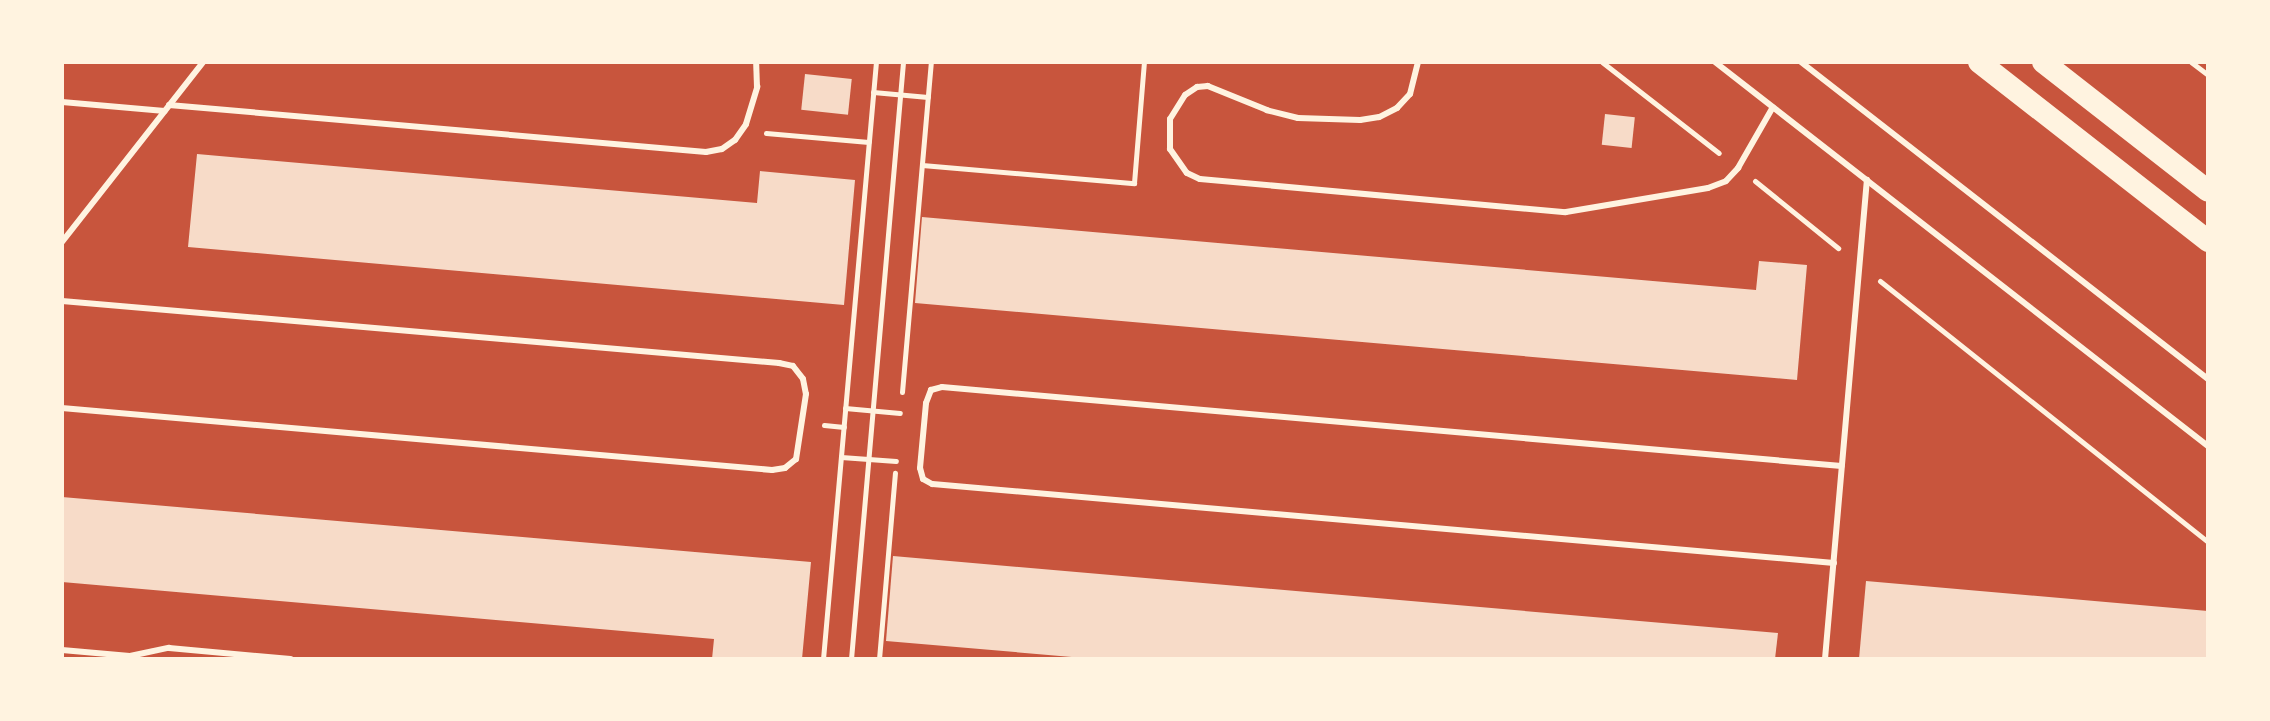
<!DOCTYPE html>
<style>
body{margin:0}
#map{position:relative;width:2270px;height:721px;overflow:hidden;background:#c8553d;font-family:Rubik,sans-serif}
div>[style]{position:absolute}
.building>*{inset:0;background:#f7dbc8;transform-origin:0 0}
.path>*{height:5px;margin:-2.5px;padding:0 2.5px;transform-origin:2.5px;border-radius:2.5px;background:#fff3e0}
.service>*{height:6px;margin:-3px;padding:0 3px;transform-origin:3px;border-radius:3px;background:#fff3e0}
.trunk>*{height:22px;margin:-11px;padding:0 11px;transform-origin:11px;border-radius:11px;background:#fff3e0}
span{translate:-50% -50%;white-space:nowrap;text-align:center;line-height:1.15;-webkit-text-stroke:7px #fff3e0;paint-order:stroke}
.frame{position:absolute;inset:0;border:64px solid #fff3e0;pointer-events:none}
</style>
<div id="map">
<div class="building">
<div style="left:805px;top:74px;width:47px;height:36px;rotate:6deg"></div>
<div style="left:1605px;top:114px;width:30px;height:31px;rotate:6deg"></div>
<div style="clip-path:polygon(197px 154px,757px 203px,760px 171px,855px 180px,844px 305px,188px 247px)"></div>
<div style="clip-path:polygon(922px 217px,1756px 290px,1759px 261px,1807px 265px,1797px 380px,915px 303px)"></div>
<div style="clip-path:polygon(62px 497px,811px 562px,802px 659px,712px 659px,714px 639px,62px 582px)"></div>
<div style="clip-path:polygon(893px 556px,1778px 633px,1775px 659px,1095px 659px,886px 641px)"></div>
<div style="clip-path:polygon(1866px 581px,2208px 611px,2208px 659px,1859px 659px)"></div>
</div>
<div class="path">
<div style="left:1602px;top:62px;width:148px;rotate:37.9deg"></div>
<div style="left:2191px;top:62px;width:21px;rotate:37deg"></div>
<div style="left:873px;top:92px;width:55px;rotate:5.2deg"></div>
<div style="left:766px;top:133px;width:103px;rotate:5deg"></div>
<div style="left:922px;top:165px;width:213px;rotate:4.9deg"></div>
<div style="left:1134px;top:183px;width:121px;rotate:-85.3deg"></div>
<div style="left:1755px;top:181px;width:107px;rotate:38.9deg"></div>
<div style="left:1880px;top:281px;width:419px;rotate:38.5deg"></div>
<div style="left:902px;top:392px;width:331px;rotate:-85deg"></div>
<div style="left:845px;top:408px;width:55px;rotate:5.2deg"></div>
<div style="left:824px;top:425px;width:20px;rotate:6deg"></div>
<div style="left:841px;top:457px;width:55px;rotate:4.2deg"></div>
<div style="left:823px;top:659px;width:599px;rotate:-84.93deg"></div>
<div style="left:851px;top:659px;width:599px;rotate:-85.02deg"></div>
<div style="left:879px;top:659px;width:187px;rotate:-85.1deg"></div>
</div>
<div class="service">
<div style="left:1418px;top:62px;width:33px;rotate:104deg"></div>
<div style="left:1410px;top:94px;width:19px;rotate:133deg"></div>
<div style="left:1397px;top:108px;width:20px;rotate:153deg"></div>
<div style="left:1379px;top:117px;width:19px;rotate:171deg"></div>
<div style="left:1360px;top:120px;width:62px;rotate:-178.2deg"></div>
<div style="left:1298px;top:118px;width:32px;rotate:-166deg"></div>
<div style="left:1267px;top:110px;width:64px;rotate:-157.9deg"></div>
<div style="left:1208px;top:86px;width:11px;rotate:175deg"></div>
<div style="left:1197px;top:87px;width:14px;rotate:146deg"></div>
<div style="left:1185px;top:95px;width:28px;rotate:122deg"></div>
<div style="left:1170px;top:119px;width:30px;rotate:90deg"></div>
<div style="left:1170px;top:149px;width:29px;rotate:55deg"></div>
<div style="left:1187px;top:173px;width:14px;rotate:25deg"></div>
<div style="left:1200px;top:179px;width:367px;rotate:5.2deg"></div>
<div style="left:1566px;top:212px;width:144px;rotate:-9.6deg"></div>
<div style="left:1708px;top:188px;width:19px;rotate:-21deg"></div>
<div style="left:1726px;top:181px;width:18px;rotate:-47deg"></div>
<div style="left:1738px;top:168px;width:70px;rotate:-60.2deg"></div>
<div style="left:1715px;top:62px;width:625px;rotate:37.92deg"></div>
<div style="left:1801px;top:62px;width:516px;rotate:37.91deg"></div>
<div style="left:62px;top:102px;width:103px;rotate:5deg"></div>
<div style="left:169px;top:105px;width:539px;rotate:5deg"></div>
<div style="left:706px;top:152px;width:16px;rotate:-11deg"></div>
<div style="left:722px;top:149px;width:16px;rotate:-35deg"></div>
<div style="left:735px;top:140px;width:19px;rotate:-55deg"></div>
<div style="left:746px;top:124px;width:39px;rotate:-73deg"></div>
<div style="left:757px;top:87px;width:25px;rotate:-92deg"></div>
<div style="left:62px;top:242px;width:229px;rotate:-51.9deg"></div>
<div style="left:62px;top:301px;width:720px;rotate:4.94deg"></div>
<div style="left:779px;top:363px;width:14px;rotate:12deg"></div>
<div style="left:793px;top:366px;width:16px;rotate:52deg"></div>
<div style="left:803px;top:379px;width:15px;rotate:79deg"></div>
<div style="left:806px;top:394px;width:66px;rotate:98.7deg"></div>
<div style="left:796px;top:459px;width:14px;rotate:141deg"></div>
<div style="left:785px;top:468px;width:13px;rotate:171deg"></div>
<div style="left:772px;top:470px;width:713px;rotate:-175.01deg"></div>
<div style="left:1834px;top:563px;width:905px;rotate:-174.99deg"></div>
<div style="left:932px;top:484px;width:10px;rotate:-151deg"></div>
<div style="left:923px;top:479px;width:11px;rotate:-105deg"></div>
<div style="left:920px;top:468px;width:65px;rotate:-84.7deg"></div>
<div style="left:926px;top:403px;width:14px;rotate:-69deg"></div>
<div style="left:931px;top:390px;width:11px;rotate:-15deg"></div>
<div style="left:942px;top:387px;width:903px;rotate:5.02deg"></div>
<div style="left:62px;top:650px;width:68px;rotate:5deg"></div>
<div style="left:130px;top:656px;width:40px;rotate:-12deg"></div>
<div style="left:169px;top:648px;width:122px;rotate:5.2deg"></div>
<div style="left:1825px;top:659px;width:481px;rotate:-85deg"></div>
</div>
<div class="trunk">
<div style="left:1979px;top:62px;width:291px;rotate:38deg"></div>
<div style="left:2043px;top:62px;width:209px;rotate:38deg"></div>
</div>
<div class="frame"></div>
</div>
